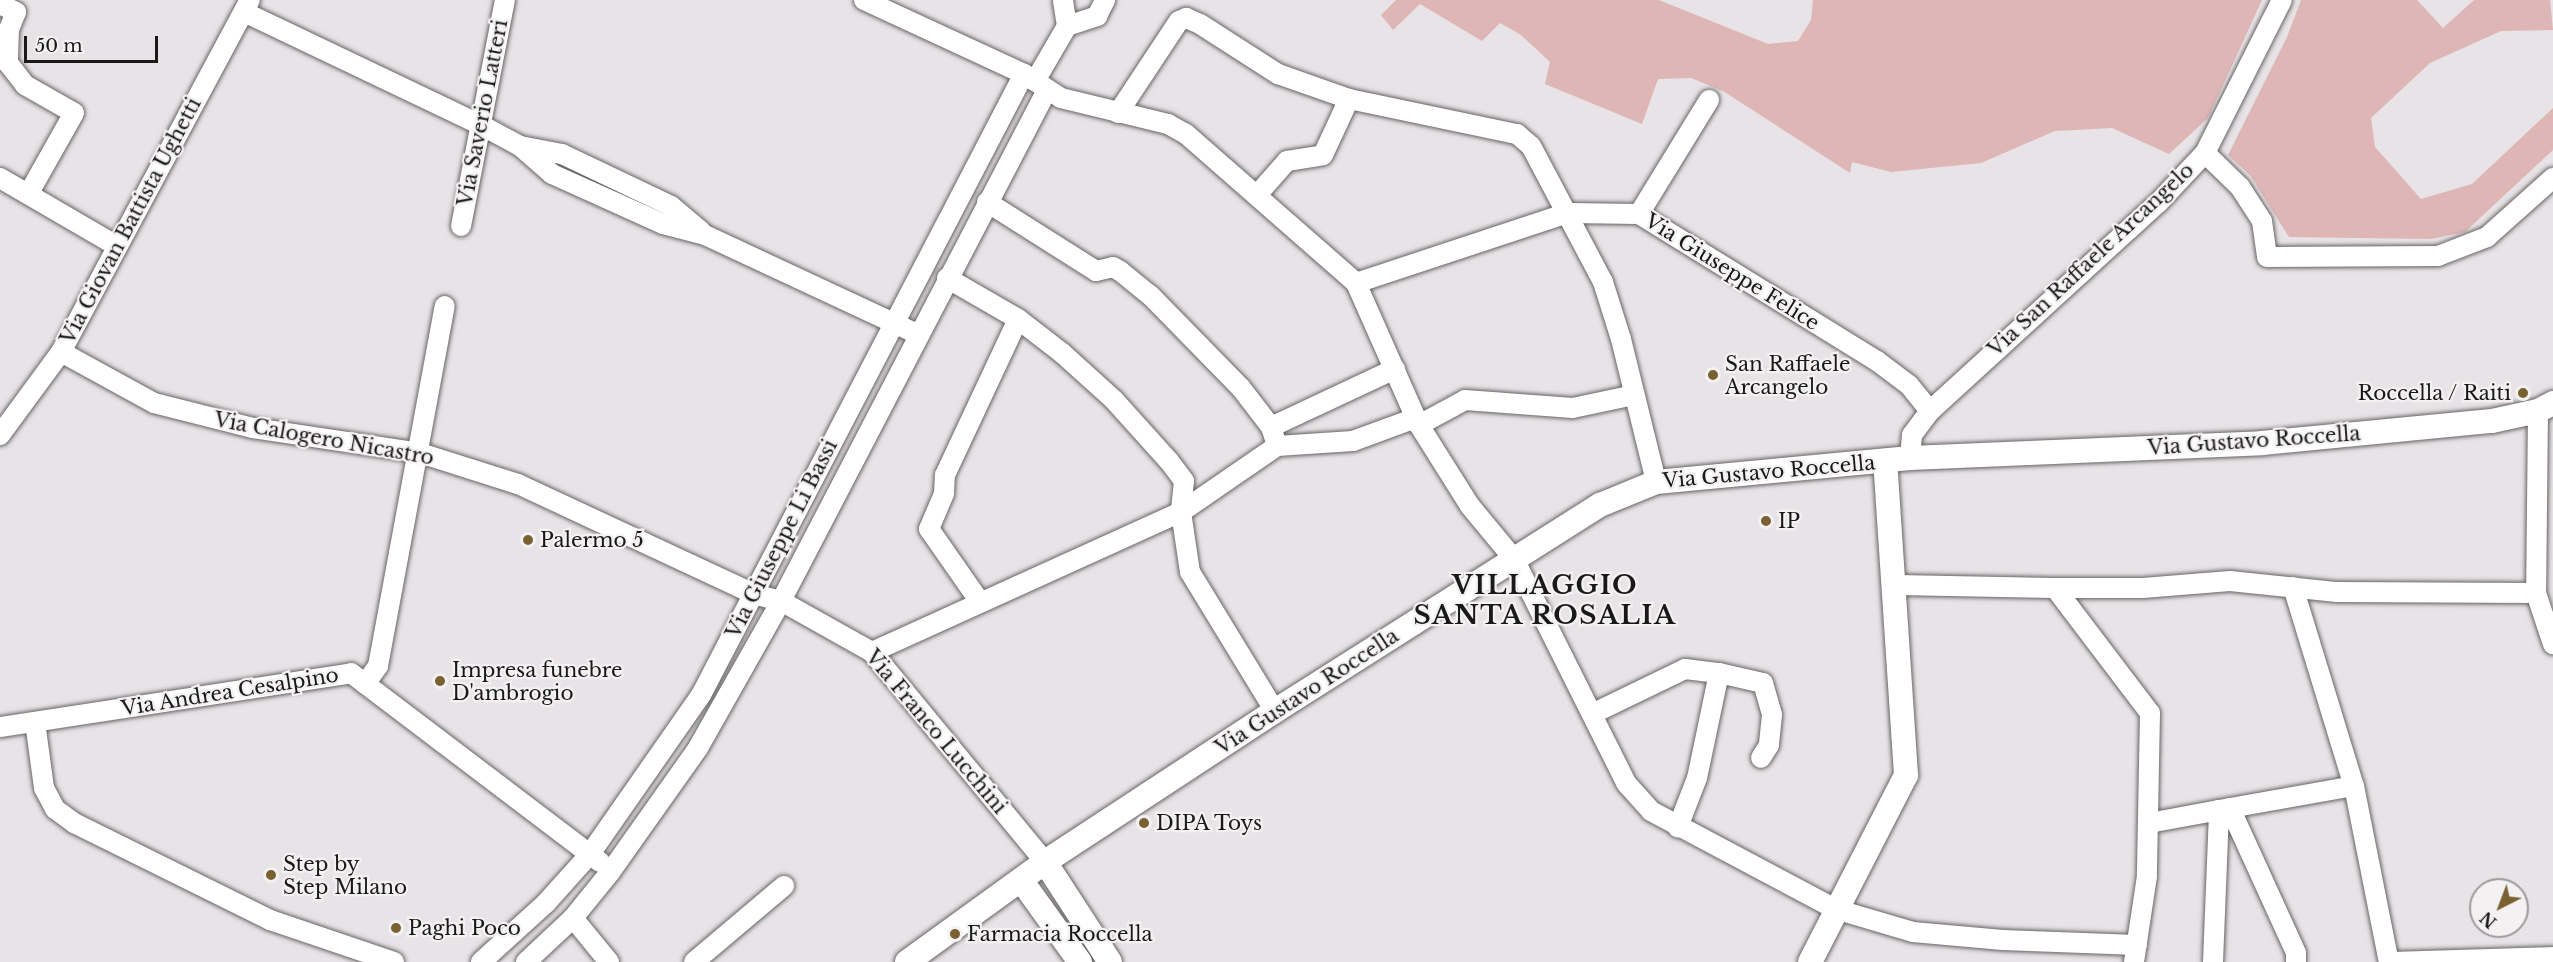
<!DOCTYPE html>
<style>
body{margin:0}
#map{position:relative;width:2553px;height:962px;overflow:hidden;background:#e7e3e6;font-family:"Libre Baskerville",serif}
div>[style]{position:absolute}
.green>*{inset:0;background:#ddb6b5}
.roads{filter:drop-shadow(0 0 2px #676466) drop-shadow(0 0 2px #676466)}
.minor>*{height:20px;margin:-10px;padding:0 10px;transform-origin:10px;border-radius:10px;background:#fff}
.tertiary>*{height:24px;margin:-12px;padding:0 12px;transform-origin:12px;border-radius:12px;background:#fff}
.dots>*{width:16px;height:16px;translate:-50% -50%;box-sizing:border-box;border:3px solid #f4f1f3;border-radius:50%}
span{translate:-50% -50%;white-space:nowrap;text-align:center;line-height:1.15;-webkit-text-stroke:4.5px #f4f1f3;paint-order:stroke}
.street-label{font-size:20px;color:#1a191a}
.poi-label{font-size:20px;color:#1a191a}
.left{translate:0 -50%;text-align:left}
.right{translate:-100% -50%;text-align:right}
.district-label{font-size:26px;color:#1a191a;font-weight:700;letter-spacing:1.5px}
.north{position:absolute;left:2469px;top:878px;width:60px;height:60px;box-sizing:border-box;background:#f4f1f3;border:2px solid #9d9b9c;border-radius:50%;rotate:222deg;font-size:16px;font-weight:700;line-height:24px;text-align:center;color:#1a191a}
.north::after{content:'';display:block;margin:auto;width:21px;height:27px;background:#7a6132;clip-path:polygon(50% 0,100% 100%,50% 72%,0 100%)}
.scale{position:absolute;left:24px;top:36px;width:134px;height:27px;box-sizing:border-box;border:3px solid #1a191a;border-top:0;padding-left:8px;font-size:18px;line-height:21px;white-space:nowrap;color:#1a191a;-webkit-text-stroke:4px #f4f1f3;paint-order:stroke}
</style>
<div id="map">
<div class="green">
<div style="clip-path:polygon(1396px 0,1659px 0,1768px 44px,1798px 41px,1811px 20px,1813px 0,2262px 0,2208px 118px,2169px 154px,2112px 128px,2055px 131px,1981px 163px,1891px 172px,1852px 162px,1850px 173px,1723px 91px,1691px 78px,1658px 79px,1642px 124px,1545px 84px,1550px 62px,1521px 35px,1500px 23px,1482px 41px,1420px 4px,1393px 30px,1381px 15px)"></div>
<div style="clip-path:polygon(2301px 0,2417px 0,2443px 28px,2474px 0,2550px 0,2553px 30px,2501px 31px,2430px 63px,2371px 118px,2375px 147px,2421px 199px,2472px 184px,2553px 108px,2553px 150px,2465px 232px,2431px 239px,2289px 237px,2250px 175px,2228px 155px,2287px 37px)"></div>
</div>
<div class="roads">
<div class="minor">
<div style="left:864px;top:0;width:176px;rotate:24.8deg"></div>
<div style="left:1024px;top:74px;width:44px;rotate:33deg"></div>
<div style="left:1061px;top:98px;width:110px;rotate:13.7deg"></div>
<div style="left:1168px;top:124px;width:21px;rotate:29deg"></div>
<div style="left:1186px;top:134px;width:226px;rotate:41.2deg"></div>
<div style="left:1356px;top:283px;width:155px;rotate:66.1deg"></div>
<div style="left:1419px;top:425px;width:96px;rotate:57.8deg"></div>
<div style="left:1470px;top:506px;width:69px;rotate:50.3deg"></div>
<div style="left:1514px;top:559px;width:250px;rotate:63.4deg"></div>
<div style="left:1626px;top:783px;width:38px;rotate:48deg"></div>
<div style="left:1651px;top:811px;width:208px;rotate:28deg"></div>
<div style="left:1835px;top:909px;width:81px;rotate:16.4deg"></div>
<div style="left:1913px;top:932px;width:90px;rotate:5.1deg"></div>
<div style="left:2003px;top:940px;width:134px;rotate:2.1deg"></div>
<div style="left:0;top:4px;width:18px;rotate:27deg"></div>
<div style="left:16px;top:12px;width:18px;rotate:112deg"></div>
<div style="left:9px;top:29px;width:34px;rotate:92deg"></div>
<div style="left:8px;top:63px;width:28px;rotate:52deg"></div>
<div style="left:25px;top:85px;width:56px;rotate:29.7deg"></div>
<div style="left:74px;top:113px;width:92px;rotate:119.4deg"></div>
<div style="left:244px;top:12px;width:263px;rotate:25.5deg"></div>
<div style="left:481px;top:125px;width:44px;rotate:28.3deg"></div>
<div style="left:520px;top:146px;width:43px;rotate:41.2deg"></div>
<div style="left:552px;top:174px;width:122px;rotate:24.2deg"></div>
<div style="left:663px;top:224px;width:43px;rotate:14.7deg"></div>
<div style="left:705px;top:235px;width:236px;rotate:25deg"></div>
<div style="left:1067px;top:26px;width:32px;rotate:-18deg"></div>
<div style="left:1097px;top:16px;width:18px;rotate:-63deg"></div>
<div style="left:1035px;top:81px;width:64px;rotate:-59.8deg"></div>
<div style="left:1067px;top:26px;width:26px;rotate:-99deg"></div>
<div style="left:1118px;top:113px;width:110px;rotate:-56.5deg"></div>
<div style="left:1179px;top:21px;width:8px;rotate:-23deg"></div>
<div style="left:1186px;top:18px;width:15px;rotate:23deg"></div>
<div style="left:1200px;top:24px;width:93px;rotate:32.7deg"></div>
<div style="left:1278px;top:74px;width:75px;rotate:19.4deg"></div>
<div style="left:1349px;top:99px;width:172px;rotate:11.8deg"></div>
<div style="left:1517px;top:134px;width:18px;rotate:41deg"></div>
<div style="left:1531px;top:146px;width:154px;rotate:62.1deg"></div>
<div style="left:1603px;top:282px;width:60px;rotate:72.5deg"></div>
<div style="left:1621px;top:339px;width:147px;rotate:76.2deg"></div>
<div style="left:520px;top:146px;width:43px;rotate:10.8deg"></div>
<div style="left:562px;top:154px;width:121px;rotate:25.5deg"></div>
<div style="left:671px;top:206px;width:39px;rotate:40deg"></div>
<div style="left:2205px;top:153px;width:49px;rotate:44.2deg"></div>
<div style="left:2240px;top:187px;width:40px;rotate:57.1deg"></div>
<div style="left:2262px;top:221px;width:36px;rotate:82deg"></div>
<div style="left:2267px;top:257px;width:171px;rotate:-0.3deg"></div>
<div style="left:2438px;top:256px;width:53px;rotate:-21.2deg"></div>
<div style="left:2487px;top:237px;width:89px;rotate:-41.8deg"></div>
<div style="left:0;top:178px;width:135px;rotate:30.2deg"></div>
<div style="left:1257px;top:195px;width:45px;rotate:-48.6deg"></div>
<div style="left:1287px;top:161px;width:36px;rotate:-9deg"></div>
<div style="left:1323px;top:155px;width:62px;rotate:-65.1deg"></div>
<div style="left:987px;top:202px;width:129px;rotate:32.3deg"></div>
<div style="left:1096px;top:271px;width:17px;rotate:-13deg"></div>
<div style="left:1113px;top:267px;width:8px;rotate:30deg"></div>
<div style="left:1120px;top:271px;width:38px;rotate:39deg"></div>
<div style="left:1150px;top:295px;width:130px;rotate:45.6deg"></div>
<div style="left:1241px;top:388px;width:49px;rotate:52.4deg"></div>
<div style="left:1271px;top:427px;width:20px;rotate:72deg"></div>
<div style="left:1639px;top:214px;width:134px;rotate:-58.4deg"></div>
<div style="left:461px;top:226px;width:230px;rotate:-79deg"></div>
<div style="left:947px;top:278px;width:82px;rotate:30deg"></div>
<div style="left:1018px;top:319px;width:56px;rotate:37.7deg"></div>
<div style="left:1062px;top:353px;width:70px;rotate:42.1deg"></div>
<div style="left:1114px;top:400px;width:82px;rotate:48deg"></div>
<div style="left:1169px;top:461px;width:25px;rotate:53deg"></div>
<div style="left:1184px;top:481px;width:31px;rotate:96deg"></div>
<div style="left:1181px;top:512px;width:61px;rotate:81.5deg"></div>
<div style="left:1190px;top:572px;width:163px;rotate:58.6deg"></div>
<div style="left:1356px;top:283px;width:223px;rotate:-18.3deg"></div>
<div style="left:1568px;top:213px;width:71px;rotate:0.8deg"></div>
<div style="left:1639px;top:214px;width:280px;rotate:31.7deg"></div>
<div style="left:1877px;top:361px;width:40px;rotate:37deg"></div>
<div style="left:1909px;top:385px;width:33px;rotate:51deg"></div>
<div style="left:1930px;top:411px;width:30px;rotate:127deg"></div>
<div style="left:1912px;top:435px;width:23px;rotate:95deg"></div>
<div style="left:61px;top:352px;width:106px;rotate:28.7deg"></div>
<div style="left:154px;top:403px;width:102px;rotate:14.2deg"></div>
<div style="left:253px;top:428px;width:169px;rotate:8.5deg"></div>
<div style="left:420px;top:453px;width:103px;rotate:17.6deg"></div>
<div style="left:518px;top:484px;width:260px;rotate:25deg"></div>
<div style="left:754px;top:594px;width:28px;rotate:15deg"></div>
<div style="left:781px;top:601px;width:104px;rotate:29.3deg"></div>
<div style="left:872px;top:652px;width:272px;rotate:50.5deg"></div>
<div style="left:1930px;top:411px;width:309px;rotate:-42.4deg"></div>
<div style="left:2158px;top:203px;width:69px;rotate:-46.8deg"></div>
<div style="left:2205px;top:153px;width:171px;rotate:-63.3deg"></div>
<div style="left:2538px;top:411px;width:182px;rotate:90.6deg"></div>
<div style="left:2536px;top:593px;width:54px;rotate:71.6deg"></div>
<div style="left:1419px;top:425px;width:52px;rotate:-28.5deg"></div>
<div style="left:1465px;top:400px;width:108px;rotate:4.2deg"></div>
<div style="left:1573px;top:408px;width:62px;rotate:-12deg"></div>
<div style="left:1271px;top:427px;width:137px;rotate:-25.1deg"></div>
<div style="left:0;top:435px;width:103px;rotate:-53.7deg"></div>
<div style="left:61px;top:352px;width:400px;rotate:-61.8deg"></div>
<div style="left:1895px;top:585px;width:160px;rotate:1.1deg"></div>
<div style="left:2055px;top:588px;width:157px;rotate:52.8deg"></div>
<div style="left:2150px;top:713px;width:163px;rotate:91.1deg"></div>
<div style="left:2147px;top:876px;width:87px;rotate:98.6deg"></div>
<div style="left:2293px;top:587px;width:208px;rotate:73deg"></div>
<div style="left:2354px;top:786px;width:179px;rotate:78.8deg"></div>
<div style="left:2055px;top:588px;width:88px"></div>
<div style="left:2143px;top:588px;width:87px;rotate:-4.6deg"></div>
<div style="left:2230px;top:581px;width:108px;rotate:5.9deg"></div>
<div style="left:2337px;top:592px;width:199px;rotate:0.3deg"></div>
<div style="left:980px;top:602px;width:89px;rotate:-124.9deg"></div>
<div style="left:929px;top:529px;width:39px;rotate:-67deg"></div>
<div style="left:944px;top:493px;width:18px;rotate:-87deg"></div>
<div style="left:945px;top:475px;width:172px;rotate:-64.9deg"></div>
<div style="left:872px;top:652px;width:339px;rotate:-24.4deg"></div>
<div style="left:1181px;top:512px;width:116px;rotate:-34.5deg"></div>
<div style="left:1277px;top:446px;width:76px;rotate:-3.8deg"></div>
<div style="left:1353px;top:441px;width:67px;rotate:-20.1deg"></div>
<div style="left:1719px;top:673px;width:45px;rotate:12.8deg"></div>
<div style="left:1763px;top:683px;width:33px;rotate:74deg"></div>
<div style="left:1772px;top:715px;width:30px;rotate:96deg"></div>
<div style="left:1769px;top:745px;width:15px;rotate:122deg"></div>
<div style="left:365px;top:684px;width:22px;rotate:-54deg"></div>
<div style="left:378px;top:666px;width:366px;rotate:-79.5deg"></div>
<div style="left:1594px;top:713px;width:101px;rotate:-25.8deg"></div>
<div style="left:1685px;top:669px;width:34px;rotate:7deg"></div>
<div style="left:1719px;top:673px;width:107px;rotate:101.8deg"></div>
<div style="left:1697px;top:778px;width:53px;rotate:111.2deg"></div>
<div style="left:35px;top:722px;width:67px;rotate:82.2deg"></div>
<div style="left:44px;top:788px;width:24px;rotate:62deg"></div>
<div style="left:55px;top:809px;width:24px;rotate:36deg"></div>
<div style="left:74px;top:823px;width:219px;rotate:26.3deg"></div>
<div style="left:270px;top:920px;width:131px;rotate:18.7deg"></div>
<div style="left:0;top:727px;width:355px;rotate:-8.7deg"></div>
<div style="left:351px;top:673px;width:313px;rotate:37.2deg"></div>
<div style="left:2230px;top:808px;width:159px;rotate:65.5deg"></div>
<div style="left:2296px;top:953px;width:9px;rotate:90deg"></div>
<div style="left:2149px;top:823px;width:71px;rotate:-10.5deg"></div>
<div style="left:573px;top:918px;width:57px;rotate:50.7deg"></div>
<div style="left:481px;top:962px;width:88px;rotate:-42.2deg"></div>
<div style="left:546px;top:903px;width:66px;rotate:-48.1deg"></div>
<div style="left:590px;top:854px;width:194px;rotate:-55.1deg"></div>
<div style="left:701px;top:695px;width:700px;rotate:-62.52deg"></div>
<div style="left:526px;top:962px;width:64px;rotate:-43.1deg"></div>
<div style="left:573px;top:918px;width:60px;rotate:-51deg"></div>
<div style="left:611px;top:871px;width:151px;rotate:-54.7deg"></div>
<div style="left:698px;top:748px;width:169px;rotate:-60.5deg"></div>
<div style="left:781px;top:601px;width:576px;rotate:-62.5deg"></div>
<div style="left:694px;top:962px;width:118px;rotate:-40.2deg"></div>
<div style="left:2213px;top:962px;width:152px;rotate:-87.7deg"></div>
<div style="left:2219px;top:810px;width:137px;rotate:-10.1deg"></div>
<div style="left:2393px;top:962px;width:160px;rotate:-1.8deg"></div>
</div>
<div class="tertiary">
<div style="left:1045px;top:862px;width:119px;rotate:57deg"></div>
<div style="left:1021px;top:880px;width:101px;rotate:54.3deg"></div>
<div style="left:907px;top:962px;width:170px;rotate:-35.9deg"></div>
<div style="left:1045px;top:862px;width:275px;rotate:-33.3deg"></div>
<div style="left:1275px;top:711px;width:385px;rotate:-32.4deg"></div>
<div style="left:1600px;top:505px;width:61px;rotate:-22.3deg"></div>
<div style="left:1656px;top:482px;width:255px;rotate:-5.4deg"></div>
<div style="left:1910px;top:458px;width:352px;rotate:-2.4deg"></div>
<div style="left:2262px;top:443px;width:231px;rotate:-5.5deg"></div>
<div style="left:2492px;top:421px;width:47px;rotate:-12.3deg"></div>
<div style="left:2538px;top:411px;width:17px;rotate:-28deg"></div>
<div style="left:1810px;top:962px;width:210px;rotate:-62.8deg"></div>
<div style="left:1906px;top:775px;width:315px;rotate:-93.8deg"></div>
</div>
</div>
<div class="dots">
<div style="left:1713px;top:375px;background:#7a6132"></div>
<div style="left:2523px;top:393px;background:#7a6132"></div>
<div style="left:1766px;top:521px;background:#7a6132"></div>
<div style="left:528px;top:540px;background:#7a6132"></div>
<div style="left:440px;top:681px;background:#7a6132"></div>
<div style="left:1144px;top:823px;background:#7a6132"></div>
<div style="left:271px;top:875px;background:#7a6132"></div>
<div style="left:396px;top:928px;background:#7a6132"></div>
<div style="left:955px;top:934px;background:#7a6132"></div>
</div>
<div class="street-label">
<span style="left:483px;top:113px;rotate:-79deg">Via Saverio Latteri</span>
<span style="left:131px;top:221px;rotate:-62deg">Via Giovan Battista Ughetti</span>
<span style="left:2091px;top:260px;rotate:-43deg">Via San Raffaele Arcangelo</span>
<span style="left:1732px;top:272px;rotate:32deg">Via Giuseppe Felice</span>
<span style="left:324px;top:439px;rotate:10deg">Via Calogero Nicastro</span>
<span style="left:2254px;top:441px;rotate:-4deg">Via Gustavo Roccella</span>
<span style="left:1769px;top:472px;rotate:-5deg">Via Gustavo Roccella</span>
<span style="left:782px;top:539px;rotate:-63deg">Via Giuseppe Li Bassi</span>
<span style="left:230px;top:692px;rotate:-9deg">Via Andrea Cesalpino</span>
<span style="left:1307px;top:692px;rotate:-33deg">Via Gustavo Roccella</span>
<span style="left:936px;top:732px;rotate:50deg">Via Franco Lucchini</span>
</div>
<div class="poi-label">
<span class="left" style="left:1725px;top:376px">San Raffaele<br>Arcangelo</span>
<span class="right" style="left:2511px;top:393px">Roccella / Raiti</span>
<span class="left" style="left:1778px;top:521px">IP</span>
<span class="left" style="left:540px;top:540px">Palermo 5</span>
<span class="left" style="left:452px;top:682px">Impresa funebre<br>D'ambrogio</span>
<span class="left" style="left:1156px;top:823px">DIPA Toys</span>
<span class="left" style="left:283px;top:876px">Step by<br>Step Milano</span>
<span class="left" style="left:408px;top:928px">Paghi Poco</span>
<span class="left" style="left:967px;top:934px">Farmacia Roccella</span>
</div>
<div class="district-label">
<span style="left:1545px;top:601px">VILLAGGIO<br>SANTA ROSALIA</span>
</div>
<div class="north">N</div>
<div class="scale">50 m</div>
</div>
